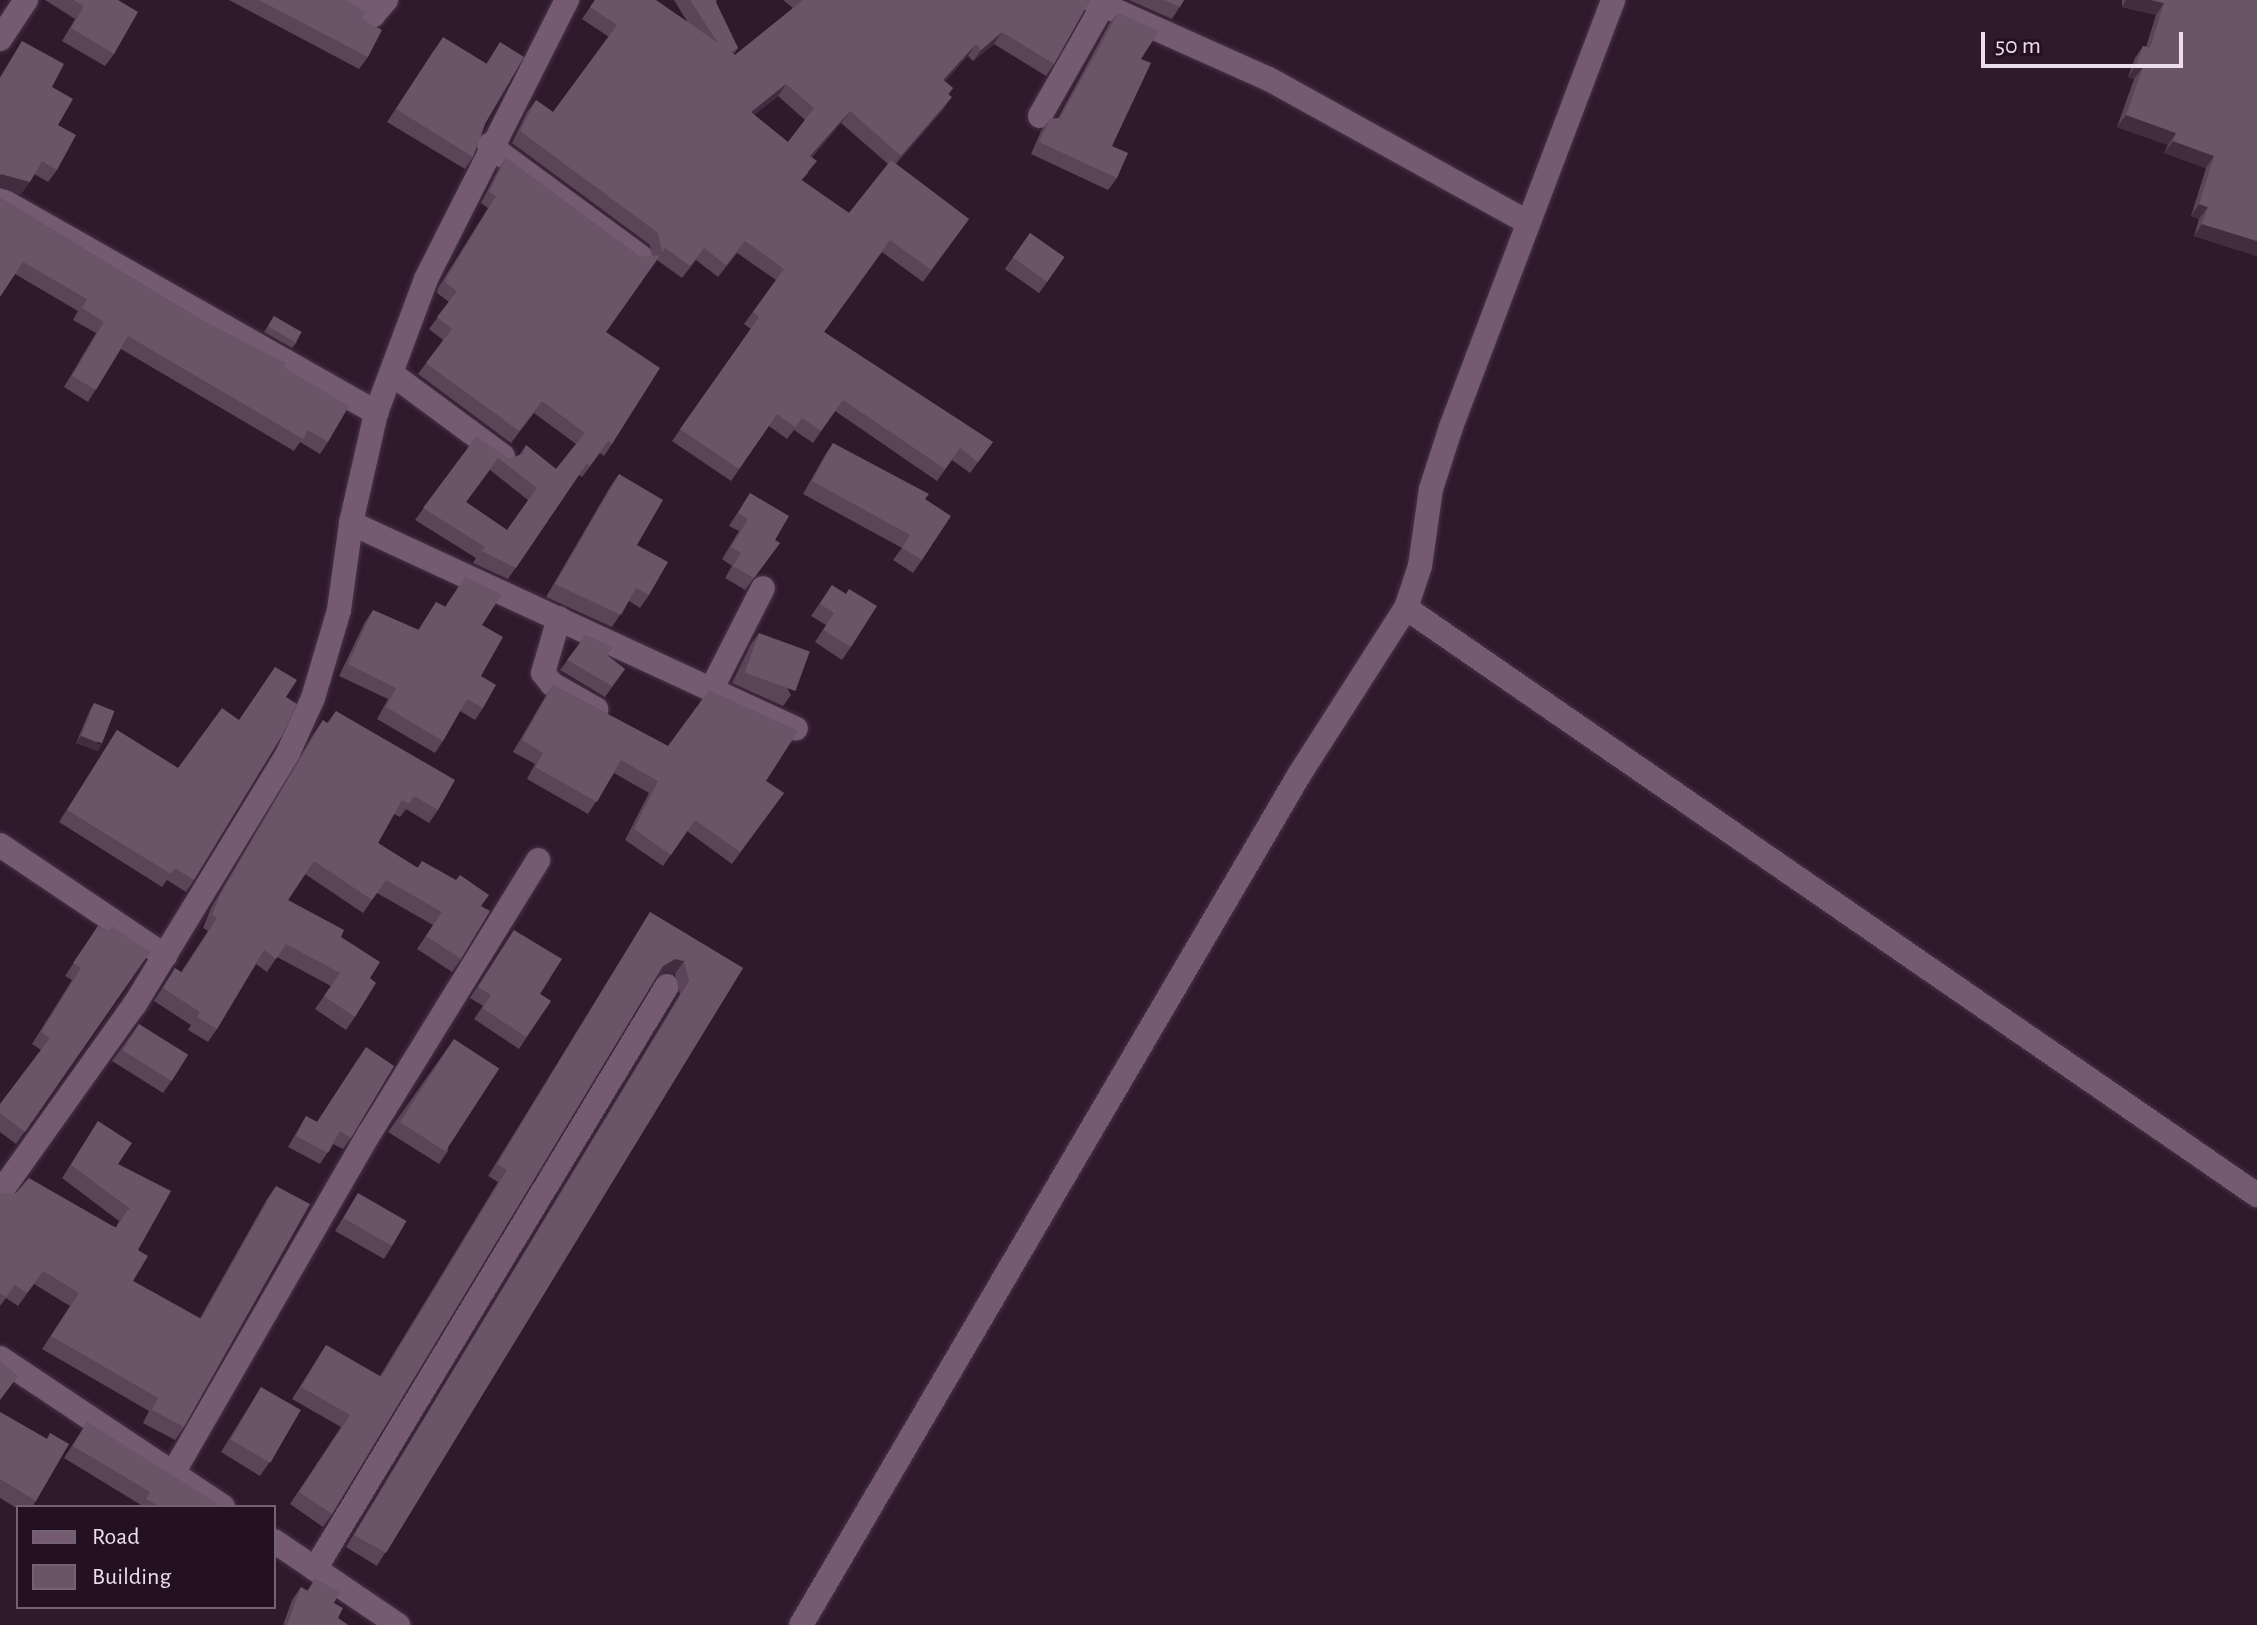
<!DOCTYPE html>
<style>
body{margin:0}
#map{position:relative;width:2257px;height:1625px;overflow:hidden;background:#2f192d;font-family:"Alegreya Sans",sans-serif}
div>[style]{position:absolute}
.roads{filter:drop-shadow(0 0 2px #453444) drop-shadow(0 0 2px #453444)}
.street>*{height:24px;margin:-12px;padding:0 12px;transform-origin:12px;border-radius:12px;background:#745b71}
.wall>*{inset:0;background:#5a4458;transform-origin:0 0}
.shaded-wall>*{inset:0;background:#422c40}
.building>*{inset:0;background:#6a5468;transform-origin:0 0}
span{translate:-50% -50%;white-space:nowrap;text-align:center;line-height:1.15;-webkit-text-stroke:6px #241023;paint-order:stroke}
.legend{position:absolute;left:16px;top:1505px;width:260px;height:104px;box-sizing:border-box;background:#241023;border:2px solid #746273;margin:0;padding:10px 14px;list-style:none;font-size:24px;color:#ecddea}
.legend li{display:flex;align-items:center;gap:16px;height:40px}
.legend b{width:40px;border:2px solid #746273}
.scale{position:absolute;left:1981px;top:32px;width:202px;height:36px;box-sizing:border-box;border:4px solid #ecddea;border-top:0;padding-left:10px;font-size:24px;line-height:28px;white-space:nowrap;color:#ecddea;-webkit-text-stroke:6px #241023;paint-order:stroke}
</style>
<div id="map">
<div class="roads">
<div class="street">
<div style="left:344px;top:0;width:33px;rotate:27deg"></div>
<div style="left:373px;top:15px;width:20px;rotate:-49deg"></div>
<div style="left:1092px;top:0;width:194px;rotate:24.1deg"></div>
<div style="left:1269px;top:79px;width:295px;rotate:29deg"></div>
<div style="left:0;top:39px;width:47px;rotate:-56.3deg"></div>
<div style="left:1040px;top:116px;width:133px;rotate:-60.4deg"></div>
<div style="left:489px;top:145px;width:189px;rotate:36.4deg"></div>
<div style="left:0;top:199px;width:433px;rotate:29.6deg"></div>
<div style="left:392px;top:374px;width:138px;rotate:36.5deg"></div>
<div style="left:351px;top:523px;width:490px;rotate:24.8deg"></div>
<div style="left:1406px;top:608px;width:1034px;rotate:34.6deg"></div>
<div style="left:559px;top:618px;width:57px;rotate:106.2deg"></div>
<div style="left:543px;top:673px;width:14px;rotate:51deg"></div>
<div style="left:552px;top:684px;width:51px;rotate:29.6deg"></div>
<div style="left:712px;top:688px;width:112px;rotate:-63deg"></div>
<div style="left:0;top:845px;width:199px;rotate:33.9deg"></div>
<div style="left:0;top:1193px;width:232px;rotate:-54.5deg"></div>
<div style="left:135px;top:1004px;width:294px;rotate:-58.6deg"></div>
<div style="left:288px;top:753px;width:60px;rotate:-65.6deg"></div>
<div style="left:313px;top:698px;width:92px;rotate:-73.5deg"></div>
<div style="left:339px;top:610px;width:88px;rotate:-82.1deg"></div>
<div style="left:351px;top:523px;width:113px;rotate:-77.2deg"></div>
<div style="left:376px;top:413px;width:143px;rotate:-69.5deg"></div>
<div style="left:426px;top:279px;width:313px;rotate:-63.2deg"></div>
<div style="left:0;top:1358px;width:268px;rotate:33.7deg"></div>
<div style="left:173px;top:1473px;width:392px;rotate:-60deg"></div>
<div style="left:369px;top:1134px;width:322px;rotate:-58.3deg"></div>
<div style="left:274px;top:1541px;width:150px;rotate:34.1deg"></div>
<div style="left:315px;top:1569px;width:681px;rotate:-58.88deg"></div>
<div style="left:801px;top:1625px;width:985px;rotate:-59.63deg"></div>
<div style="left:1299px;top:775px;width:198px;rotate:-57.4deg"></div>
<div style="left:1406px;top:608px;width:44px;rotate:-71.6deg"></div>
<div style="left:1420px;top:566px;width:78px;rotate:-81.9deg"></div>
<div style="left:1431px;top:489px;width:65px;rotate:-72.1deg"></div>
<div style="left:1451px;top:427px;width:457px;rotate:-69.2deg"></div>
</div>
</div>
<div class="wall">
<div style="clip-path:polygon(45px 0,118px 0,114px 54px,105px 66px,62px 41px,75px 19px)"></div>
<div style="clip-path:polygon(229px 0,345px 0,362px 19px,368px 57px,359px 69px)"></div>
<div style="clip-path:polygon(evenodd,595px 0,688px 23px,674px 0,717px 0,716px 3px,738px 48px,734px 54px,735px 55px,793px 8px,783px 0,1090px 0,1054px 64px,1046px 76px,994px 44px,973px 61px,968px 56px,945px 81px,953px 88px,949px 94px,944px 109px,896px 164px,969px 219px,923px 282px,882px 252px,824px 332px,993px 442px,970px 473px,952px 460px,937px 481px,835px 411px,813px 443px,794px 430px,787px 439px,769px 426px,731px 481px,672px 441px,751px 329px,744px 324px,776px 280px,737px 253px,718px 277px,696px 260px,682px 278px,657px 260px,606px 332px,612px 444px,604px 456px,600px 453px,582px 477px,579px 475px,508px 579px,473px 563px,476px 558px,415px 520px,476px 437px,509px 459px,519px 455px,526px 445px,556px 469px,576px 444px,534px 413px,511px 443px,418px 374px,443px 340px,429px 329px,449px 302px,437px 293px,438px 288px,488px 208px,481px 203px,498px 170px,506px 158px,640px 257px,652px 256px,650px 245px,512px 143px,527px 112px,536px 100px,553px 112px,609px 37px,582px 19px,595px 0,778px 96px,805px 120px,788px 142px,754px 115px,778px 96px,595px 0,841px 123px,888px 164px,849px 213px,802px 180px,808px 173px,812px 157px,841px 123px,595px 0,490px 470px,528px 500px,507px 530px,466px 502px,490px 470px)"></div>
<div style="clip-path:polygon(1129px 0,1184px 0,1172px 19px)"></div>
<div style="clip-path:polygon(2122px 0,2257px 0,2257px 256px,2194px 236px,2199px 219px,2191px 216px,2206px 168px,2164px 153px,2168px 145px,2117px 127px,2134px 79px,2128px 77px,2135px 58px,2143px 46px,2146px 47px,2156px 15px,2122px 7px)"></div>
<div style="clip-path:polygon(1118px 13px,1141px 59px,1112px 146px,1117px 178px,1108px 190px,1031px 154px,1041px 131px,1050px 119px,1058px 118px,1109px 24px)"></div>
<div style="clip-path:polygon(22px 41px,52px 87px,58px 125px,57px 170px,48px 182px,34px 174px,21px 194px,0 188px,0 77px)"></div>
<div style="clip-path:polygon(500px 42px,485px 124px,473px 157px,465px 169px,387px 122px,434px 50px,486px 64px)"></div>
<div style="clip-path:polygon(0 198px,200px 319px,284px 367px,328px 442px,320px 454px,300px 442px,294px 451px,121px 349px,88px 402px,64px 387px,96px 333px,73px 320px,78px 311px,15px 274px)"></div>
<div style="left:1030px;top:233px;width:42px;height:44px;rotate:35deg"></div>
<div style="clip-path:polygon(274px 316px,297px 342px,292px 348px,264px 332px)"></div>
<div style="clip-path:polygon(833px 443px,925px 499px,922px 560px,913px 573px,893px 560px,902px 548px,803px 494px,825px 455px)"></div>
<div style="clip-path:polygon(619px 474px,649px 595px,640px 608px,629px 601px,612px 627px,546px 597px,610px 487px)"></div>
<div style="clip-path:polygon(750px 493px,775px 540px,780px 543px,745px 590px,725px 578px,732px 566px,722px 559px,739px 531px,729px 526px)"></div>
<div style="clip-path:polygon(832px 585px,851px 647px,842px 660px,815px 642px,826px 625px,811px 616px)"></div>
<div style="clip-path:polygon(436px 602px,482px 625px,481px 676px,483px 708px,475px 720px,460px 711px,443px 741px,435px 753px,377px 719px,388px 699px,339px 676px,365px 622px,373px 610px,418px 630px)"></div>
<div style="clip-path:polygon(759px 633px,791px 695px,783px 706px,732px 683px,751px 644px)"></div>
<div style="clip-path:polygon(586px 635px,607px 656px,625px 669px,605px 697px,560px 670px)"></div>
<div style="clip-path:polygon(553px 685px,668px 746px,766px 781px,784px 793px,732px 864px,687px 831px,663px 866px,625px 840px,649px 793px,614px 773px,588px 814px,527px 779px,535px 764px,513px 752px,545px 697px)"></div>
<div style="clip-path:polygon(286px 697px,194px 880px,186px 892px,167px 880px,162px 887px,59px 822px,117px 730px,178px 768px,239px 720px)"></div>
<div style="clip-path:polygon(94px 703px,98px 751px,76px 743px,90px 710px)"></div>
<div style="clip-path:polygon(336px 711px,438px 810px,429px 823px,406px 809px,400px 817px,394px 814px,378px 843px,417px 868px,422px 861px,481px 906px,461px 959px,452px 972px,417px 949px,433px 925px,377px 893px,363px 913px,305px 874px,288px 900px,341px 937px,370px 978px,355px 1017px,346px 1030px,315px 1009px,331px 986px,277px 957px,267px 972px,256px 964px,217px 1029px,208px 1042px,188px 1030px,191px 1025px,154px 1001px,175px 968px,181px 972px,208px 931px,203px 928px,211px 908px,314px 733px,323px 720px,327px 723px)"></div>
<div style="clip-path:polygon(650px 912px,743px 968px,377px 1566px,346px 1547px,680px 994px,675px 974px,667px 971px,656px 977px,332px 1514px,323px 1527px,290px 1504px,341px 1427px,292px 1399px,326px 1345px,380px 1376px,498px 1182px,488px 1176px)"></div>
<div style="clip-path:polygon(98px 926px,108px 932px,150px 952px,16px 1144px,0 1132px,0 1104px,41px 1050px,32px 1044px,72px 980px,65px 976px)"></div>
<div style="clip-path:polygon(514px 930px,540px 994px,551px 1001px,519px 1049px,474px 1019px,483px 1006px,470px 998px)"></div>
<div style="clip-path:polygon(139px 1024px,172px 1080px,163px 1093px,112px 1061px)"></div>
<div style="clip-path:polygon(454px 1039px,448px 1151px,439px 1164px,388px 1132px)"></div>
<div style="clip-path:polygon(358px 1059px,351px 1138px,343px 1149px,333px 1144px,320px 1164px,288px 1147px,306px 1116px,317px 1122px)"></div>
<div style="clip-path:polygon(98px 1121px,118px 1164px,138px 1250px,133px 1281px,200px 1318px,267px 1199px,276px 1186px,184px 1427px,175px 1440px,143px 1423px,149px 1411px,42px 1349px,70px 1306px,34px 1284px,18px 1306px,6px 1298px,0 1306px,0 1190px,1px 1193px,116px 1227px,119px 1221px,62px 1178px)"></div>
<div style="clip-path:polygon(358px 1193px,392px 1246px,384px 1259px,335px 1231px)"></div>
<div style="clip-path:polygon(261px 1387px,269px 1463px,260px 1476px,221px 1452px)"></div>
<div style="clip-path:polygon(0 1412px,47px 1439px,50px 1433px,36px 1501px,32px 1507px,18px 1507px,18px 1509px,0 1498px)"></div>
<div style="clip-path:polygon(87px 1422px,219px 1507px,139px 1507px,141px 1505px,64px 1458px)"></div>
<div style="clip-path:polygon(315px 1579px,334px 1603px,338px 1618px,348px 1625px,283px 1625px,292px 1600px,301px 1587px,307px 1591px)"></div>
</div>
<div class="shaded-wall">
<div style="clip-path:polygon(2126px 0,2151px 0,2164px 3px,2156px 15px,2122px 7px)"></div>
<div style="clip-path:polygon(1002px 32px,994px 44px,973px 61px,981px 50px)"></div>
<div style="clip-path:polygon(976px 44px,968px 56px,935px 91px,943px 80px)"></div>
<div style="clip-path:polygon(2136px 65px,2143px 67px,2134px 79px,2128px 77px)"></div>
<div style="clip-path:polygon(786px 84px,778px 96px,743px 124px,751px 112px)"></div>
<div style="clip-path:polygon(952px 97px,944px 109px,892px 168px,901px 156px)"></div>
<div style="clip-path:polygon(850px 111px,841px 123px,802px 167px,810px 156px)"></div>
<div style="clip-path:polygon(2126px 115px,2176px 133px,2168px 145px,2117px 127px)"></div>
<div style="clip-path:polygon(2173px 141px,2214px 156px,2206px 168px,2164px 153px)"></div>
<div style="clip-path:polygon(1px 174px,30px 182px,21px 194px,0 188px,0 175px)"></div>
<div style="clip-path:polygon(2199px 204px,2208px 207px,2199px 219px,2191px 216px)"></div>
<div style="clip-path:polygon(2202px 224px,2257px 241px,2257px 256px,2194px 236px)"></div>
<div style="clip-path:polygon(81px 736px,102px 745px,98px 751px,76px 743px)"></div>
<div style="clip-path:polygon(675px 959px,684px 961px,675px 974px,667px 971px,654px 978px,663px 966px)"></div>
</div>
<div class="building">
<div style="clip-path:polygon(73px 0,118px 0,138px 12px,114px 54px,71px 28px,84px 6px)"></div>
<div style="clip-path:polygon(259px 0,345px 0,366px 12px,362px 19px,382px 30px,368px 57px)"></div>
<div style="clip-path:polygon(evenodd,595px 0,656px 0,718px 43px,690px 0,715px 0,738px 48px,731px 52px,735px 55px,803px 0,1090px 0,1054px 64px,1002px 32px,981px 50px,976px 44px,943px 80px,953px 88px,948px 94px,952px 97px,901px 156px,850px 111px,810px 156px,817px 161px,801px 180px,849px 213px,891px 160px,969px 219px,931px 270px,890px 240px,824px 332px,993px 442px,978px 462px,960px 448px,945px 469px,843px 400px,821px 431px,802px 418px,795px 427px,777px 414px,739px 469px,680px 429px,759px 317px,753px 312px,784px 269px,745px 241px,726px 265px,704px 248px,690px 266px,665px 248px,662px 252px,658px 233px,520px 131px,536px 100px,553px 112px,617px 25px,590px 7px,595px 0,786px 84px,814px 108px,788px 142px,751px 112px,786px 84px)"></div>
<div style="clip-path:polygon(1164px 0,1184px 0,1180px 7px)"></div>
<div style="clip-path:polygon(2151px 0,2257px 0,2257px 241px,2202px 224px,2208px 207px,2199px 204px,2214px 156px,2173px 141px,2176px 133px,2126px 115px,2143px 67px,2136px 65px,2143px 46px,2150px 48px,2164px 3px)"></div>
<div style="clip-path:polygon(1118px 13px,1159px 31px,1141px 59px,1151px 63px,1112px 146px,1128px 153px,1117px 178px,1039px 142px,1050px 119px,1060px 118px)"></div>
<div style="clip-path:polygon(443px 37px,487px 64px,500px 42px,524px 57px,485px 124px,473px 157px,396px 109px)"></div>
<div style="clip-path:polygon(22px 41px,64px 64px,52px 87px,73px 99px,58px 125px,76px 135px,57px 170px,42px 161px,30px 182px,1px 174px,0 175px,0 79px)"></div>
<div style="clip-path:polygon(evenodd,506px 158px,640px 257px,660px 255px,606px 332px,660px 368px,612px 444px,608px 441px,590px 466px,587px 463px,516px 568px,482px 551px,485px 547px,423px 508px,476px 437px,509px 459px,523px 454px,526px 445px,556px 469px,585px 433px,542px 401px,519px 431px,426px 363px,452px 329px,437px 317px,457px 291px,445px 282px,447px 277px,496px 196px,489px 192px,506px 158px,498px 458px,537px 488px,507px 530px,466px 502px,498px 458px)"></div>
<div style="clip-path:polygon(0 198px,200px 319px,286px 363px,284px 367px,349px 406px,328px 442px,308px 430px,303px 439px,128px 336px,96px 390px,72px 376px,104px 322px,82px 308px,87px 299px,23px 262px,0 297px)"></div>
<div style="left:1030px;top:233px;width:42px;height:30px;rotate:35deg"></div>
<div style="left:274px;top:316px;width:32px;height:12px;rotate:30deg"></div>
<div style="clip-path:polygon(833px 443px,929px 494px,925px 499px,951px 516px,922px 560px,902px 548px,910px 535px,812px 481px)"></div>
<div style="clip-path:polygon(619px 474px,663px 500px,637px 545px,668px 562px,649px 595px,636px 588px,621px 615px,555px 584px)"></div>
<div style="clip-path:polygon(750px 493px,789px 516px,775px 540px,780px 543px,754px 578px,733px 566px,741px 553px,731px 547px,748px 519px,738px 513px)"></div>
<div style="clip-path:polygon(465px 577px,502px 594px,482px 625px,503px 637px,481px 676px,496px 685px,483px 708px,467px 699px,443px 741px,386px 707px,396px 688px,348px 664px,373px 610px,419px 630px,436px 602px,445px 607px)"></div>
<div style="clip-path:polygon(832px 585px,846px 594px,849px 589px,877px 606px,851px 647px,823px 630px,834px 613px,820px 604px)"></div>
<div style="left:759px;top:633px;width:54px;height:42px;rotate:20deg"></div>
<div style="clip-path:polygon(586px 635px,613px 647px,607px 655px,625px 669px,612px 686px,567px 660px)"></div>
<div style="clip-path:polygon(275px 667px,297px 680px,286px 697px,297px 704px,283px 734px,194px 880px,175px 868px,171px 874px,67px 810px,117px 730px,178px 768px,222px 708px,239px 720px)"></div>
<div style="clip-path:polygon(553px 685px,668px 746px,709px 690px,798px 731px,766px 781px,784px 793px,740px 852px,695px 820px,671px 855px,634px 829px,658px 781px,621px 760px,597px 802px,535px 767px,543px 753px,522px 740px)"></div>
<div style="left:94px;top:703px;width:22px;height:35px;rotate:21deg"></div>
<div style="clip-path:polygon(336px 711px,455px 780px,438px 810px,414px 796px,409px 804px,402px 800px,378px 843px,418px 868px,422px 861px,456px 880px,460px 875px,489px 895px,481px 906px,490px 911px,461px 959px,426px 936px,442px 912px,386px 880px,372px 900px,314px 861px,288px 900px,344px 930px,341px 937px,380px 962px,370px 978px,376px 983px,355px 1017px,324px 996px,340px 973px,286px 944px,276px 959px,264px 950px,217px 1029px,197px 1017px,200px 1012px,163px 988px,175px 968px,182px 973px,217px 918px,212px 915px,220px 895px,323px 720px,328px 724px)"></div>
<div style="clip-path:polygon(650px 912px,743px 968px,386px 1553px,354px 1535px,689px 981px,684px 961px,675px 959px,663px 966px,332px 1514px,299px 1492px,350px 1415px,301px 1387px,326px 1345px,381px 1377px,507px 1170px,497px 1164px)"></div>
<div style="clip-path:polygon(98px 926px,108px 932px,112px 926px,150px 952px,25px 1132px,0 1113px,0 1104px,50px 1038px,41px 1032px,81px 968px,73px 963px)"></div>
<div style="clip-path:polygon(514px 930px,562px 959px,540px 994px,551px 1001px,526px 1037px,482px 1008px,491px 995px,478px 987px)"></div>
<div style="left:139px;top:1024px;width:58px;height:31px;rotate:32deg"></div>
<div style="left:454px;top:1039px;width:54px;height:99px;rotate:33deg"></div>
<div style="clip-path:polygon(366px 1047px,394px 1066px,351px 1138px,340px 1131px,328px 1153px,296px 1136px,306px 1116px,317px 1122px)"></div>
<div style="clip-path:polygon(98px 1121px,132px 1143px,118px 1164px,171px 1191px,138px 1250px,148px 1256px,133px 1281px,201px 1319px,276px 1186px,310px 1204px,184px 1427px,152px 1410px,158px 1398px,51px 1336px,79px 1293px,43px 1271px,27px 1293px,15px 1285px,6px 1297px,0 1293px,0 1190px,1px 1193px,16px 1193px,29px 1178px,116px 1228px,129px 1208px,71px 1165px)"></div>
<div style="left:358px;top:1193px;width:56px;height:29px;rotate:30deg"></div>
<div style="clip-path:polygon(0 1361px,18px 1376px,0 1400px)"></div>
<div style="left:261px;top:1387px;width:46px;height:61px;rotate:30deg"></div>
<div style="clip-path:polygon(0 1412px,47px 1439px,50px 1433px,69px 1444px,36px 1501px,0 1479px)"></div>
<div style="clip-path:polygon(87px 1422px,220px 1505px,219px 1507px,160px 1507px,146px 1499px,150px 1492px,73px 1446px)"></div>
<div style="clip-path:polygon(315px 1579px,340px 1592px,334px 1603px,343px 1608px,338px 1618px,348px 1625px,287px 1625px,301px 1587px,308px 1591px)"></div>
</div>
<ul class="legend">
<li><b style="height:10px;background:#745b71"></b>Road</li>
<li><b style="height:22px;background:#6a5468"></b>Building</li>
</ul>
<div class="scale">50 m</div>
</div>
